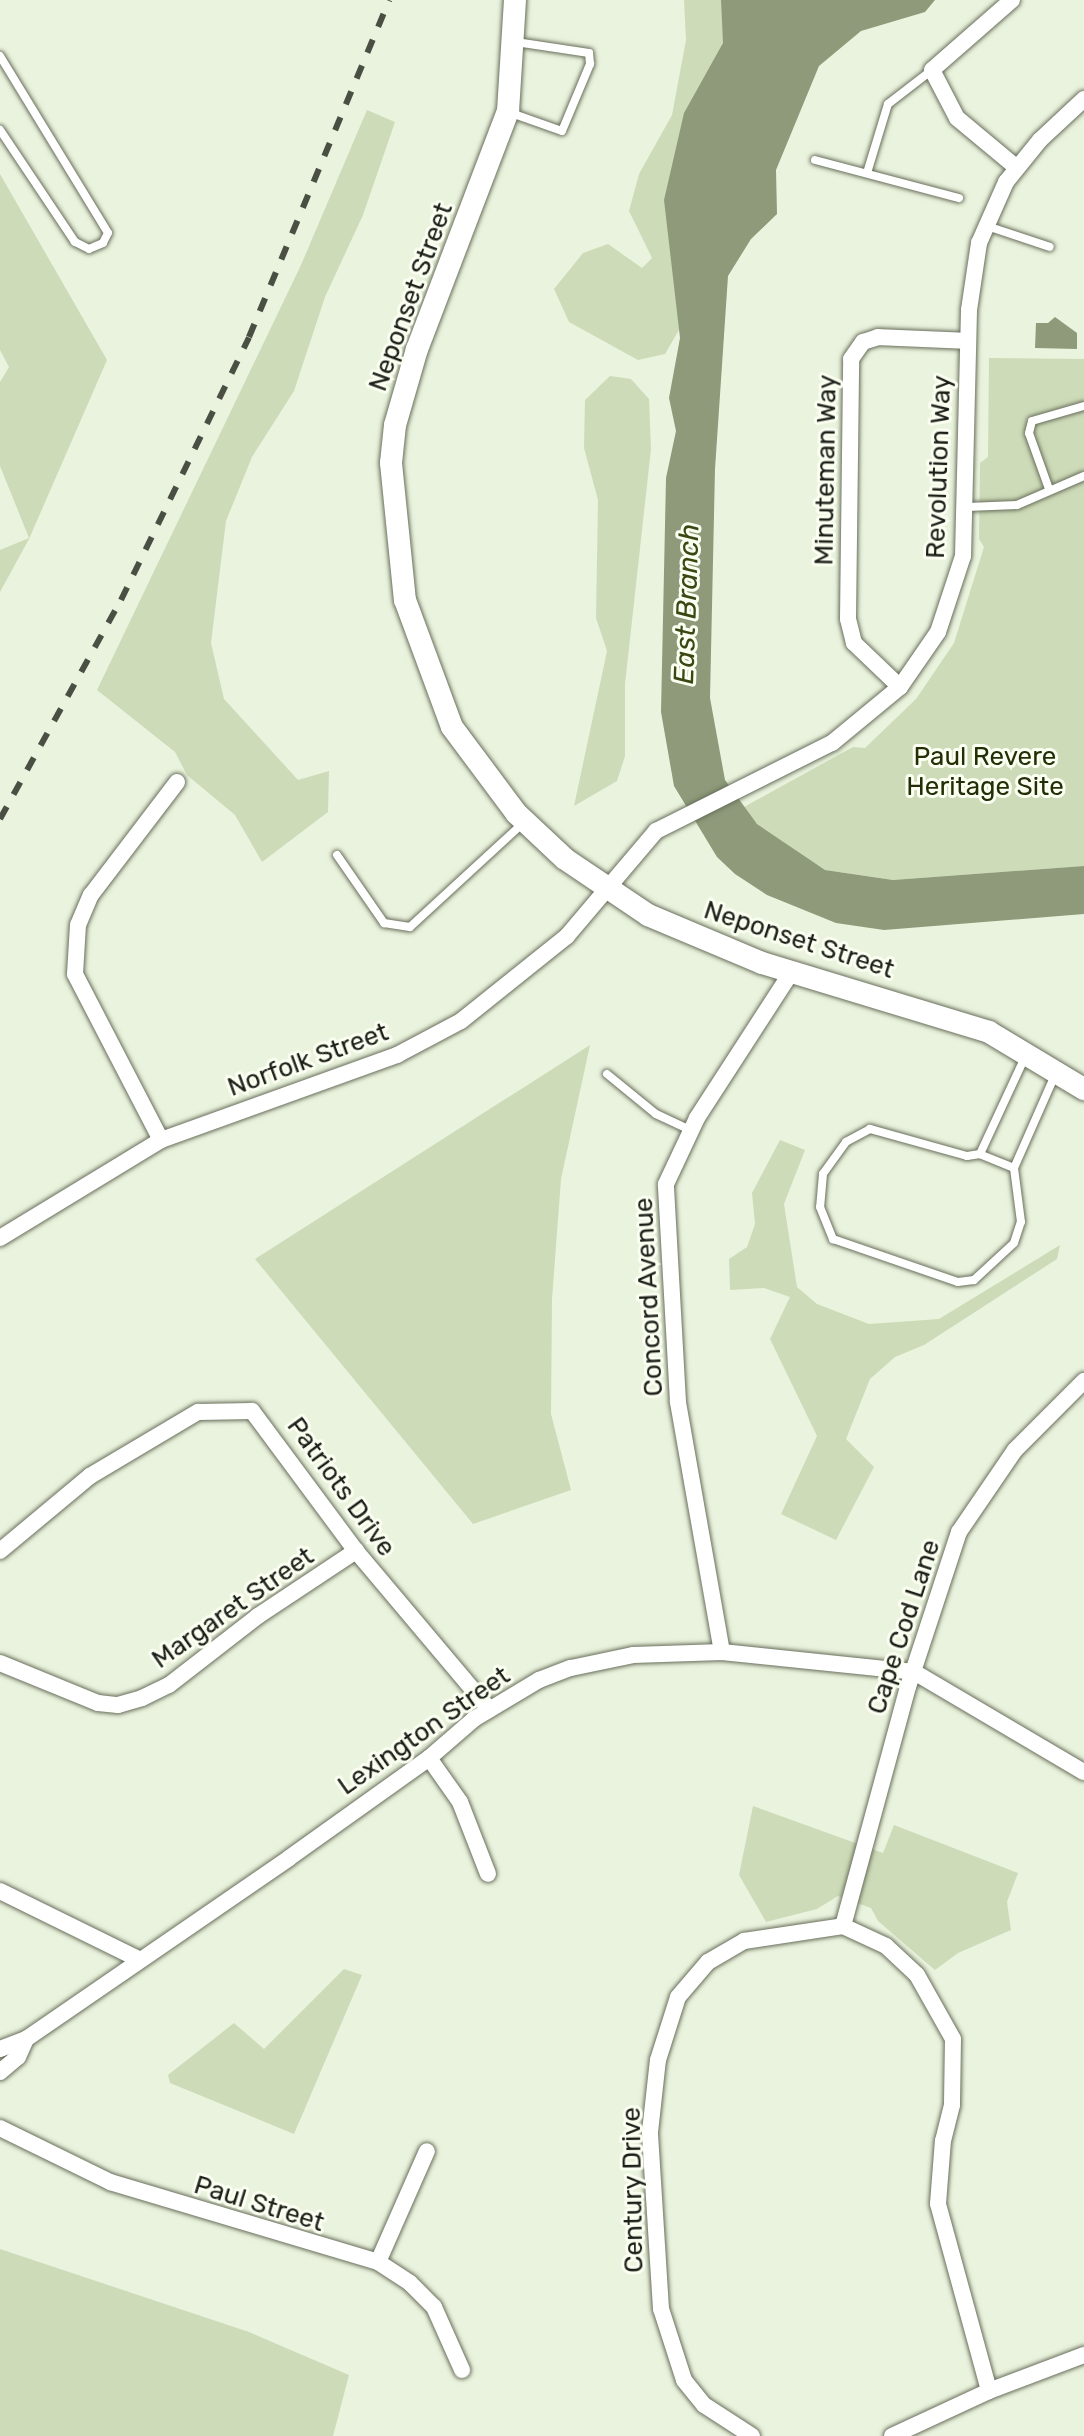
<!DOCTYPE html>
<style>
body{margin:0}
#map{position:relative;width:1084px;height:2436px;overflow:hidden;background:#eaf3dd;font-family:Rubik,sans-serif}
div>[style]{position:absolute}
.green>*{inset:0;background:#cedbb8}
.water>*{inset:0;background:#8e9a79}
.roads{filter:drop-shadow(0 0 2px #686f5c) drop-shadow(0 0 2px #686f5c)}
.lane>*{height:8px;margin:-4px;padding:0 4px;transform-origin:4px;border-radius:4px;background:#fff}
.street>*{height:16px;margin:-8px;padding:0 8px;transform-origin:8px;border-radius:8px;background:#fff}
.secondary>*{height:22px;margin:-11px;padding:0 11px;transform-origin:11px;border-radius:11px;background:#fff}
.rail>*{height:6px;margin-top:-3px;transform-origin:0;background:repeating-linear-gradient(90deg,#4a4f44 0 14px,transparent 0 28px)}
span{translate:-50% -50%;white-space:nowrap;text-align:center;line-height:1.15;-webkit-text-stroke:6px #fafff1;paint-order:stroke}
.street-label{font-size:26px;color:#1c1f18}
.park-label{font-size:26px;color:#222e05}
.water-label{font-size:28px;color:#394813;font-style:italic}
</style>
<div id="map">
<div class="green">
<div style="clip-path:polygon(684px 0,746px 0,690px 311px,665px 354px,638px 360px,569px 322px,554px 289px,583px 253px,608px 244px,642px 268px,652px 258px,629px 211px,639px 174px,672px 115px,686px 40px)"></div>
<div style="clip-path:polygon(367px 110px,395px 122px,363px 215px,325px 297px,294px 391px,252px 457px,226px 521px,211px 643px,224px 699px,298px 780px,329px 771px,328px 812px,262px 862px,235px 815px,187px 775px,175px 752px,97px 690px,301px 265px)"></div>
<div style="clip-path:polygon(0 174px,107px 360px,29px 539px,0 592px,0 550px,29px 538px,0 466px,0 382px,9px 367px,0 350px)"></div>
<div style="clip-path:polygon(989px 358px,1084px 359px,1084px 866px,893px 880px,825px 870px,768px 835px,742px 808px,853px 747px,865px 748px,916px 699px,954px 643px,984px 547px,979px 539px,980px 463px,988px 457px)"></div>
<div style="clip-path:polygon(610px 376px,631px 379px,649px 399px,651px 449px,625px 684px,625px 756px,617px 781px,574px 806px,607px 651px,596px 618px,598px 500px,584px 448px,585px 400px)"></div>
<div style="clip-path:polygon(590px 1045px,561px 1179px,552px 1299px,551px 1414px,571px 1490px,473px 1524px,255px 1259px)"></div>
<div style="clip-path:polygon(780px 1140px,805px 1150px,784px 1204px,797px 1287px,817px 1304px,869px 1324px,939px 1319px,1060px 1245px,1057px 1259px,924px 1345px,895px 1357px,870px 1379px,846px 1439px,874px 1467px,836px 1540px,781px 1514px,817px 1436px,770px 1339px,790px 1297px,764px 1288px,730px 1290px,729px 1259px,747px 1247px,755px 1224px,752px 1193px)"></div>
<div style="clip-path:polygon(753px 1806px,883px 1853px,894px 1825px,1018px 1873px,1007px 1902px,1011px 1930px,958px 1953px,935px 1970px,878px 1921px,871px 1908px,838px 1896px,817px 1909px,766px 1922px,739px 1875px)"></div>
<div style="clip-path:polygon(344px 1969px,362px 1975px,294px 2134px,170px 2083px,168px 2075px,234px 2023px,264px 2049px)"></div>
<div style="clip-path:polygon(0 2249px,249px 2332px,349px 2375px,333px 2436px,0 2436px)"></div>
</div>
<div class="water">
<div style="clip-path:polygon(721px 0,935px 0,925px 12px,861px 31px,819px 66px,776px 170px,777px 214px,751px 239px,728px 276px,715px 469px,710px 698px,725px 780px,757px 824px,825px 870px,893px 880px,1084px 866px,1084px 914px,884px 930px,836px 923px,767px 895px,735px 874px,717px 857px,674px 786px,661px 712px,666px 478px,676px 431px,669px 398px,680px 338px,664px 200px,684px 113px,723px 43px)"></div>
<div style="clip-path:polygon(1055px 317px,1077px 333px,1077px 349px,1035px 348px,1036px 323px,1048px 323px)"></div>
</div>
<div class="roads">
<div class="lane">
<div style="left:0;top:56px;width:207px;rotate:58.6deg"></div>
<div style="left:108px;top:233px;width:11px;rotate:117deg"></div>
<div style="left:103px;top:243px;width:15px;rotate:157deg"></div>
<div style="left:89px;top:249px;width:16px;rotate:-153deg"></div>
<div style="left:75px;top:242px;width:135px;rotate:-123.8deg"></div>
<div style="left:511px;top:113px;width:54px;rotate:19.4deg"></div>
<div style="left:562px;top:131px;width:73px;rotate:-67.3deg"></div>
<div style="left:590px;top:64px;width:11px;rotate:-95deg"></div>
<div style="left:589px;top:53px;width:74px;rotate:-171.4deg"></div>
<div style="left:815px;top:160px;width:149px;rotate:14.8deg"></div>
<div style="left:867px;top:173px;width:72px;rotate:-73.1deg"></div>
<div style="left:888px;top:104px;width:56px;rotate:-37.7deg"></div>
<div style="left:987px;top:226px;width:66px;rotate:18.4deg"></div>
<div style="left:1049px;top:489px;width:59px;rotate:-109.7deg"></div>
<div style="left:1029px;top:433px;width:12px;rotate:-76deg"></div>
<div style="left:1032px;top:421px;width:54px;rotate:-16.1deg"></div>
<div style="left:967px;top:507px;width:50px;rotate:-2.3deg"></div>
<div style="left:1017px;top:505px;width:73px;rotate:-23.4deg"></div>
<div style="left:337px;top:855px;width:83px;rotate:55.3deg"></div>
<div style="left:384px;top:923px;width:26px;rotate:9deg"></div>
<div style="left:410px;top:927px;width:155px;rotate:-42.6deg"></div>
<div style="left:607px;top:1074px;width:63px;rotate:39.2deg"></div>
<div style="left:656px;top:1114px;width:38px;rotate:25deg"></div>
<div style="left:980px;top:1154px;width:109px;rotate:-65.1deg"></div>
<div style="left:1014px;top:1168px;width:37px;rotate:-158deg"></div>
<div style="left:980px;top:1154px;width:13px;rotate:171deg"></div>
<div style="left:967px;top:1156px;width:101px;rotate:-164.4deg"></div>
<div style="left:870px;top:1129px;width:27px;rotate:152deg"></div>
<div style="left:846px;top:1142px;width:39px;rotate:126deg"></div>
<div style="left:823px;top:1174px;width:33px;rotate:95deg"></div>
<div style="left:820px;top:1207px;width:35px;rotate:68deg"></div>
<div style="left:833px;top:1239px;width:132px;rotate:19deg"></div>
<div style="left:958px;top:1282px;width:16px;rotate:-7deg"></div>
<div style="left:974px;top:1280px;width:54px;rotate:-42.8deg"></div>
<div style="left:1014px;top:1243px;width:22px;rotate:-72deg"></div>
<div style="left:1021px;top:1222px;width:54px;rotate:-97.4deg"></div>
<div style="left:1014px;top:1168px;width:102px;rotate:-66.2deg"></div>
</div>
<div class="street">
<div style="left:1012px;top:0;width:106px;rotate:138.8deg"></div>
<div style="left:932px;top:70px;width:54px;rotate:62.5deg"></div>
<div style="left:957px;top:118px;width:78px;rotate:39.8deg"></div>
<div style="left:900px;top:687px;width:64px;rotate:-136.3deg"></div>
<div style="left:854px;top:643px;width:25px;rotate:-104deg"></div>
<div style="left:848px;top:619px;width:260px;rotate:-89.3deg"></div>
<div style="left:851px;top:359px;width:21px;rotate:-55deg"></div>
<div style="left:863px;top:342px;width:16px;rotate:-18deg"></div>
<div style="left:878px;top:337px;width:90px;rotate:2.5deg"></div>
<div style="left:161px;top:1140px;width:187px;rotate:-117.4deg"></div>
<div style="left:75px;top:974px;width:49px;rotate:-86.5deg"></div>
<div style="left:78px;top:925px;width:33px;rotate:-67deg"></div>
<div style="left:91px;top:895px;width:142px;rotate:-52.7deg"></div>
<div style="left:0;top:1238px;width:188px;rotate:-31.3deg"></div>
<div style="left:161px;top:1140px;width:251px;rotate:-19.8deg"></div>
<div style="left:397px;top:1055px;width:72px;rotate:-28deg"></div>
<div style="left:461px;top:1021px;width:136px;rotate:-38.7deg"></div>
<div style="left:567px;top:936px;width:138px;rotate:-49.7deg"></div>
<div style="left:656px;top:831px;width:197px;rotate:-26.6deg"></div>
<div style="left:832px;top:743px;width:88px;rotate:-39.5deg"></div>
<div style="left:900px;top:687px;width:67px;rotate:-55.4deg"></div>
<div style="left:938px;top:632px;width:80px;rotate:-71.8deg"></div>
<div style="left:963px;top:556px;width:246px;rotate:-88.6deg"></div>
<div style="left:969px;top:310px;width:68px;rotate:-81.5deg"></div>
<div style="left:979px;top:243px;width:67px;rotate:-66.1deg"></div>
<div style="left:1006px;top:182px;width:54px;rotate:-51deg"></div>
<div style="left:1040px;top:140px;width:60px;rotate:-43deg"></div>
<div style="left:0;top:1551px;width:117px;rotate:-39.8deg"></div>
<div style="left:90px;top:1476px;width:126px;rotate:-30.7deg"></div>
<div style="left:198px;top:1412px;width:54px;rotate:-1.1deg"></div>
<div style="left:252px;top:1411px;width:174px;rotate:53.4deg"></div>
<div style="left:356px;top:1551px;width:207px;rotate:49.9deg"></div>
<div style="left:722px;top:1652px;width:254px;rotate:-100deg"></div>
<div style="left:678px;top:1402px;width:218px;rotate:-93.2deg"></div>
<div style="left:666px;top:1184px;width:73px;rotate:-64.8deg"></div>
<div style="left:697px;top:1118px;width:175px;rotate:-57.1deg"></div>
<div style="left:0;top:1663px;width:106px;rotate:22.2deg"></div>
<div style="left:98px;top:1703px;width:20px;rotate:6deg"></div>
<div style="left:118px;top:1705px;width:25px;rotate:-16deg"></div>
<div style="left:142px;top:1698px;width:30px;rotate:-26deg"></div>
<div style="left:169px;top:1685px;width:113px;rotate:-37.8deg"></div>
<div style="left:258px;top:1616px;width:118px;rotate:-33.6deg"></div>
<div style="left:429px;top:1758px;width:54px;rotate:54.8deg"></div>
<div style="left:460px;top:1802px;width:77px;rotate:68.7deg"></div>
<div style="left:0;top:1891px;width:154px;rotate:26.2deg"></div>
<div style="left:843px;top:1926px;width:248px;rotate:-74.8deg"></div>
<div style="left:908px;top:1687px;width:163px;rotate:-71.8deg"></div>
<div style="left:959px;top:1532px;width:99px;rotate:-55.7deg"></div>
<div style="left:1015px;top:1450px;width:98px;rotate:-45deg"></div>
<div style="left:0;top:2049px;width:28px;rotate:-21deg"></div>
<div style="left:26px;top:2039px;width:319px;rotate:-34.5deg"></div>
<div style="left:289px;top:1858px;width:172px;rotate:-35.5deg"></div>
<div style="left:429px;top:1758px;width:60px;rotate:-40.9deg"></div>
<div style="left:474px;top:1719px;width:76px;rotate:-31deg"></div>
<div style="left:539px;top:1680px;width:34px;rotate:-21deg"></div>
<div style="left:571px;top:1668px;width:63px;rotate:-11.8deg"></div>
<div style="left:633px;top:1655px;width:89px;rotate:-1.9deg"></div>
<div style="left:722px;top:1652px;width:193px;rotate:5.9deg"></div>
<div style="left:914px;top:1672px;width:197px;rotate:30.5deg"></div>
<div style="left:0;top:2072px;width:23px;rotate:-40deg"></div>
<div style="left:18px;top:2057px;width:20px;rotate:-66deg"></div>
<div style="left:0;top:2128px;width:123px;rotate:26.1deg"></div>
<div style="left:110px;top:2182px;width:280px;rotate:16.6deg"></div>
<div style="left:378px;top:2262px;width:38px;rotate:33deg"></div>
<div style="left:410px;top:2283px;width:34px;rotate:45deg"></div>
<div style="left:434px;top:2307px;width:69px;rotate:66deg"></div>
<div style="left:378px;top:2262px;width:121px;rotate:-66.2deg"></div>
<div style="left:989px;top:2391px;width:102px;rotate:-20.8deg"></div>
<div style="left:752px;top:2436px;width:57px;rotate:-147.1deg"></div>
<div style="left:704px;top:2405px;width:32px;rotate:-129deg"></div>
<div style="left:684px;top:2380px;width:75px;rotate:-107.9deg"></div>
<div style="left:661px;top:2309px;width:177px;rotate:-93.6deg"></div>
<div style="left:650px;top:2132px;width:72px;rotate:-83.7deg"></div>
<div style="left:658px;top:2060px;width:66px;rotate:-72.4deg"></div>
<div style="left:678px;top:1997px;width:46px;rotate:-49.4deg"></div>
<div style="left:708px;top:1962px;width:42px;rotate:-30.3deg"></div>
<div style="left:744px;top:1941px;width:100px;rotate:-8.6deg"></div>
<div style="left:843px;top:1926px;width:47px;rotate:24.9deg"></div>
<div style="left:886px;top:1946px;width:42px;rotate:43.1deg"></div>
<div style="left:917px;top:1975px;width:73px;rotate:60.6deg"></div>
<div style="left:953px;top:2039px;width:66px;rotate:90.9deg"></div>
<div style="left:952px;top:2105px;width:36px;rotate:104deg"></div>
<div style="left:943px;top:2140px;width:64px;rotate:94.5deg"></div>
<div style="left:938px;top:2204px;width:194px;rotate:74.7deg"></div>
<div style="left:989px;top:2391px;width:107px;rotate:155.1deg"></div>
</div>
<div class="secondary">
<div style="left:515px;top:0;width:111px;rotate:93.6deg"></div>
<div style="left:508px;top:111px;width:255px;rotate:110.9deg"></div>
<div style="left:417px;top:349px;width:79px;rotate:106.1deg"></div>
<div style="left:395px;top:425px;width:38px;rotate:96deg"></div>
<div style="left:391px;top:463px;width:138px;rotate:84.2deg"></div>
<div style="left:405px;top:600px;width:135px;rotate:69.7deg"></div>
<div style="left:452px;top:727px;width:107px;rotate:53.3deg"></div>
<div style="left:516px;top:813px;width:67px;rotate:43.2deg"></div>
<div style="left:565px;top:859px;width:100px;rotate:34deg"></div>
<div style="left:648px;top:915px;width:124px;rotate:22.8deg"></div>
<div style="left:762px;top:963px;width:237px;rotate:16.9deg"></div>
<div style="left:989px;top:1032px;width:111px;rotate:31deg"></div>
</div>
</div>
<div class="rail">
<div style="left:0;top:819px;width:250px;rotate:-61.1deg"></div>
<div style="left:121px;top:600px;width:292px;rotate:-64deg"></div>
<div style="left:249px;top:337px;width:365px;rotate:-67.4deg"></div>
</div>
<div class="street-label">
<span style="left:411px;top:297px;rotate:-70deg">Neponset Street</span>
<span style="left:939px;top:467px;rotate:-88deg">Revolution Way</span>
<span style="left:826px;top:470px;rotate:-89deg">Minuteman Way</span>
<span style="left:799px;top:940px;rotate:18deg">Neponset Street</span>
<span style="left:308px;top:1060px;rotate:-20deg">Norfolk Street</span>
<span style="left:649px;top:1297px;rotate:-93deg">Concord Avenue</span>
<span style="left:341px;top:1487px;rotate:54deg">Patriots Drive</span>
<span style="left:233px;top:1608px;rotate:-35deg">Margaret Street</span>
<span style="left:904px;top:1627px;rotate:-72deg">Cape Cod Lane</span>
<span style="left:424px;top:1731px;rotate:-35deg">Lexington Street</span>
<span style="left:633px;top:2190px;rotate:-91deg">Century Drive</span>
<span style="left:259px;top:2204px;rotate:17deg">Paul Street</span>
</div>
<div class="park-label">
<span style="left:985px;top:772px">Paul Revere<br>Heritage Site</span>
</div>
<div class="water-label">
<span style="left:687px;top:604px;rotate:-88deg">East Branch</span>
</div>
</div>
